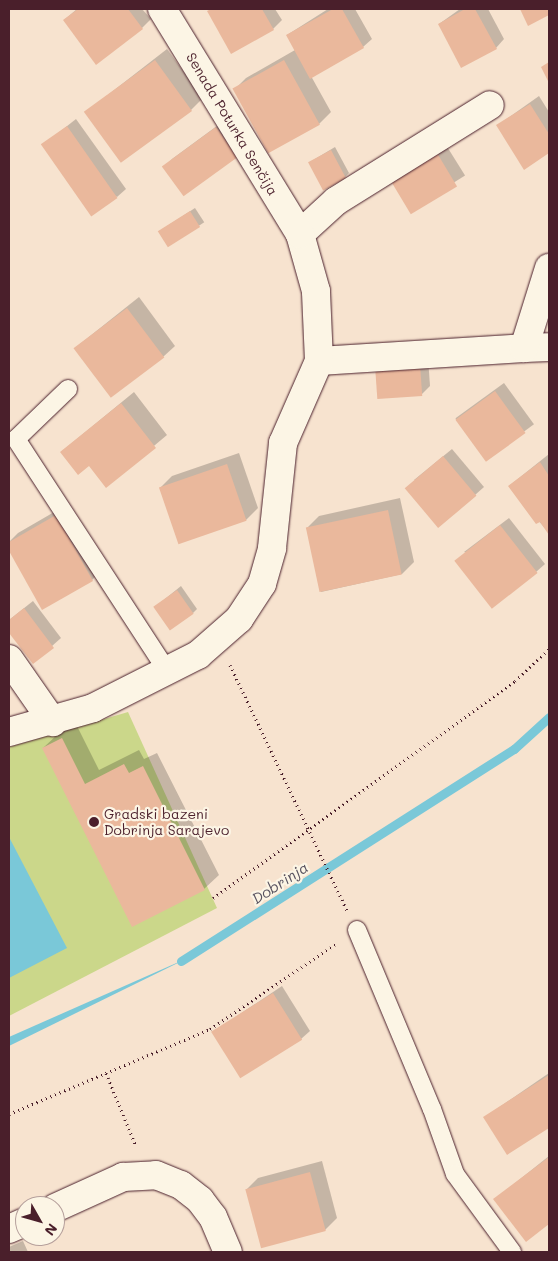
<!DOCTYPE html>
<meta charset="utf-8">
<style>
body{margin:0}
#map{position:relative;width:558px;height:1261px;overflow:hidden;background:#f7e3cf;font-family:Mali,sans-serif}
div>[style]{position:absolute}
.green>*{inset:0;background:#cbd78a}
.water>*{inset:0;background:#7ac8d8}
.shadow>*{inset:0;background:#0003;transform-origin:0 0}
.stream>*{height:9px;margin:-4.5px;padding:0 4.5px;transform-origin:4.5px;border-radius:4.5px;background:#7ac8d8}
.building>*{inset:0;background:#eab89c;transform-origin:0 0}
.path>*{height:3px;margin-top:-1.5px;transform-origin:0;background:repeating-linear-gradient(90deg,#4a1f2b 0 1px,transparent 0 5px)}
.roads{filter:drop-shadow(0 0 1px #4a1f2b) drop-shadow(0 0 1px #4a1f2b)}
.lane>*{height:18px;margin:-9px;padding:0 9px;transform-origin:9px;border-radius:9px;background:#fcf5e5}
.street>*{height:28px;margin:-14px;padding:0 14px;transform-origin:14px;border-radius:14px;background:#fcf5e5}
.dots>*{width:14px;height:14px;translate:-50% -50%;box-sizing:border-box;border:2px solid #fcf5e5;border-radius:50%}
span{translate:-50% -50%;white-space:nowrap;text-align:center;line-height:1.15;-webkit-text-stroke:4.5px #fcf5e5;paint-order:stroke}
.street-label{font-size:14px;color:#4a1f2b}
.poi-label{font-size:14px;color:#4a1f2b}
.left{translate:0 -50%;text-align:left}
.water-label{font-size:15px;color:#58525f;font-style:italic}
.frame{position:absolute;inset:0;border:10px solid #4a1f2b;pointer-events:none}
.north{position:absolute;left:15px;top:1196px;width:50px;height:50px;box-sizing:border-box;background:#fcf5e5;border:1px solid #b59f9b;border-radius:50%;rotate:128deg;font-size:14px;font-weight:700;line-height:20px;text-align:center;color:#4a1f2b}
.north::after{content:'';display:block;margin:auto;width:18px;height:22px;background:#4a1f2b;clip-path:polygon(50% 0,100% 100%,50% 72%,0 100%)}
</style>
<div id="map">
<div class="green">
<div style="clip-path:polygon(128px 712px,217px 908px,9px 1016px,9px 747px)"></div>
</div>
<div class="water">
<div style="clip-path:polygon(9px 837px,67px 948px,9px 978px)"></div>
<div style="clip-path:polygon(190px 957px,9px 1046px,9px 1037px)"></div>
</div>
<div class="shadow">
<div style="clip-path:polygon(77px 9px,142px 9px,151px 19px,142px 28px,64px 20px)"></div>
<div style="clip-path:polygon(211px 9px,275px 9px,282px 20px,273px 29px,209px 11px)"></div>
<div style="clip-path:polygon(328px 9px,355px 9px,372px 39px,363px 47px,311px 76px,331px 112px,319px 124px,234px 90px,246px 78px,295px 50px,287px 35px)"></div>
<div style="clip-path:polygon(460px 9px,488px 9px,504px 39px,496px 48px,439px 24px)"></div>
<div style="clip-path:polygon(167px 49px,203px 98px,191px 110px,86px 112px)"></div>
<div style="clip-path:polygon(539px 96px,549px 112px,549px 152px,524px 168px,498px 125px)"></div>
<div style="clip-path:polygon(76px 119px,126px 189px,117px 197px,43px 145px)"></div>
<div style="clip-path:polygon(225px 120px,245px 148px,164px 168px,172px 159px)"></div>
<div style="left:446px;top:145px;width:36px;height:65px;rotate:58deg"></div>
<div style="clip-path:polygon(335px 147px,349px 173px,345px 177px,310px 162px)"></div>
<div style="left:195px;top:208px;width:17px;height:43px;rotate:57deg"></div>
<div style="clip-path:polygon(139px 297px,175px 346px,163px 357px,75px 348px)"></div>
<div style="clip-path:polygon(428px 357px,430px 386px,421px 395px,378px 398px)"></div>
<div style="left:504px;top:383px;width:51px;height:60px;rotate:54deg"></div>
<div style="clip-path:polygon(134px 392px,167px 435px,106px 486px,89px 464px,61px 452px)"></div>
<div style="clip-path:polygon(452px 449px,484px 487px,475px 495px,414px 480px)"></div>
<div style="clip-path:polygon(239px 453px,258px 508px,246px 520px,160px 488px,172px 476px)"></div>
<div style="clip-path:polygon(549px 454px,549px 533px,509px 486px)"></div>
<div style="clip-path:polygon(400px 498px,414px 562px,402px 574px,321px 592px,307px 528px,319px 516px)"></div>
<div style="clip-path:polygon(68px 504px,104px 568px,92px 580px,42px 608px,9px 549px,9px 542px,18px 533px)"></div>
<div style="clip-path:polygon(509px 518px,545px 564px,536px 572px,464px 552px)"></div>
<div style="clip-path:polygon(181px 586px,197px 609px,193px 613px,155px 607px)"></div>
<div style="clip-path:polygon(33px 601px,61px 638px,33px 663px,9px 631px,9px 620px)"></div>
<div style="clip-path:polygon(76px 724px,99px 770px,139px 750px,144px 759px,157px 753px,219px 875px,204px 889px,43px 748px,58px 734px)"></div>
<div style="clip-path:polygon(282px 986px,310px 1031px,301px 1039px,213px 1032px)"></div>
<div style="clip-path:polygon(549px 1073px,549px 1127px,507px 1153px,485px 1117px)"></div>
<div style="clip-path:polygon(549px 1156px,549px 1223px,527px 1240px,495px 1199px)"></div>
<div style="clip-path:polygon(322px 1161px,337px 1218px,325px 1230px,246px 1190px,258px 1178px)"></div>
<div style="clip-path:polygon(23px 1241px,28px 1252px,9px 1252px,9px 1247px)"></div>
</div>
<div class="stream">
<div style="left:181px;top:961px;width:395px;rotate:-32.5deg"></div>
<div style="left:514px;top:749px;width:47px;rotate:-42.4deg"></div>
</div>
<div class="building">
<div style="clip-path:polygon(78px 9px,128px 9px,143px 29px,96px 65px,63px 20px)"></div>
<div style="clip-path:polygon(211px 9px,262px 9px,274px 30px,231px 54px,207px 11px)"></div>
<div style="clip-path:polygon(333px 9px,342px 9px,364px 48px,310px 79px,286px 35px)"></div>
<div style="clip-path:polygon(465px 9px,475px 9px,497px 49px,461px 68px,438px 24px)"></div>
<div style="clip-path:polygon(520px 9px,549px 9px,549px 15px,528px 26px)"></div>
<div style="left:155px;top:60px;width:63px;height:88px;rotate:54deg"></div>
<div style="left:284px;top:60px;width:74px;height:59px;rotate:61deg"></div>
<div style="clip-path:polygon(549px 62px,549px 83px,541px 67px)"></div>
<div style="clip-path:polygon(530px 104px,549px 134px,549px 153px,524px 170px,496px 125px)"></div>
<div style="left:67px;top:126px;width:88px;height:32px;rotate:55deg"></div>
<div style="left:216px;top:127px;width:37px;height:67px;rotate:54deg"></div>
<div style="left:331px;top:150px;width:32px;height:26px;rotate:62deg"></div>
<div style="left:437px;top:153px;width:39px;height:54px;rotate:59deg"></div>
<div style="left:190px;top:211px;width:19px;height:38px;rotate:58deg"></div>
<div style="left:127px;top:308px;width:62px;height:67px;rotate:53deg"></div>
<div style="left:420px;top:364px;width:32px;height:45px;rotate:86deg"></div>
<div style="left:495px;top:391px;width:52px;height:49px;rotate:54deg"></div>
<div style="clip-path:polygon(121px 403px,156px 448px,106px 488px,89px 466px,78px 475px,60px 452px)"></div>
<div style="left:443px;top:456px;width:52px;height:50px;rotate:50deg"></div>
<div style="clip-path:polygon(540px 462px,549px 476px,549px 535px,540px 522px,536px 524px,508px 486px)"></div>
<div style="left:227px;top:464px;width:60px;height:72px;rotate:71deg"></div>
<div style="left:388px;top:510px;width:66px;height:84px;rotate:78deg"></div>
<div style="clip-path:polygon(56px 515px,93px 581px,42px 610px,9px 551px,9px 542px)"></div>
<div style="left:500px;top:525px;width:61px;height:58px;rotate:52deg"></div>
<div style="left:177px;top:590px;width:29px;height:29px;rotate:55deg"></div>
<div style="clip-path:polygon(24px 608px,54px 648px,33px 664px,9px 633px,9px 620px)"></div>
<div style="clip-path:polygon(62px 738px,85px 784px,124px 764px,129px 773px,143px 766px,205px 890px,132px 927px,42px 748px)"></div>
<div style="left:273px;top:993px;width:55px;height:73px;rotate:58deg"></div>
<div style="clip-path:polygon(549px 1075px,549px 1128px,507px 1155px,483px 1117px)"></div>
<div style="clip-path:polygon(549px 1157px,549px 1224px,526px 1242px,493px 1199px)"></div>
<div style="left:310px;top:1172px;width:61px;height:67px;rotate:75deg"></div>
</div>
<div class="path">
<div style="left:230px;top:665px;width:272px;rotate:64.5deg"></div>
<div style="left:213px;top:898px;width:372px;rotate:-35.7deg"></div>
<div style="left:515px;top:681px;width:47px;rotate:-43.3deg"></div>
<div style="left:106px;top:1073px;width:79px;rotate:67.7deg"></div>
<div style="left:9px;top:1114px;width:218px;rotate:-22.9deg"></div>
<div style="left:210px;top:1029px;width:153px;rotate:-34.1deg"></div>
</div>
<div class="roads">
<div class="lane">
<div style="left:68px;top:389px;width:72px;rotate:136.1deg"></div>
<div style="left:16px;top:439px;width:277px;rotate:56.9deg"></div>
<div style="left:357px;top:930px;width:194px;rotate:67.3deg"></div>
<div style="left:432px;top:1109px;width:69px;rotate:70.5deg"></div>
<div style="left:455px;top:1174px;width:97px;rotate:53.8deg"></div>
</div>
<div class="street">
<div style="left:300px;top:234px;width:49px;rotate:-42.5deg"></div>
<div style="left:336px;top:201px;width:181px;rotate:-31.9deg"></div>
<div style="left:524px;top:348px;width:25px;rotate:-2deg"></div>
<div style="left:319px;top:361px;width:205px;rotate:-3.6deg"></div>
<div style="left:524px;top:348px;width:84px;rotate:-72.6deg"></div>
<div style="left:9px;top:659px;width:77px;rotate:55.1deg"></div>
<div style="left:9px;top:732px;width:87px;rotate:-15.9deg"></div>
<div style="left:93px;top:708px;width:118px;rotate:-26.8deg"></div>
<div style="left:198px;top:655px;width:55px;rotate:-41.3deg"></div>
<div style="left:239px;top:619px;width:42px;rotate:-56.7deg"></div>
<div style="left:262px;top:584px;width:37px;rotate:-74deg"></div>
<div style="left:272px;top:548px;width:106px;rotate:-84deg"></div>
<div style="left:283px;top:443px;width:90px;rotate:-66.3deg"></div>
<div style="left:319px;top:361px;width:70px;rotate:-92.5deg"></div>
<div style="left:316px;top:291px;width:59px;rotate:-105.7deg"></div>
<div style="left:300px;top:234px;width:264px;rotate:-121.5deg"></div>
<div style="left:55px;top:1208px;width:75px;rotate:-24.5deg"></div>
<div style="left:123px;top:1177px;width:33px;rotate:-3deg"></div>
<div style="left:156px;top:1175px;width:27px;rotate:22deg"></div>
<div style="left:181px;top:1185px;width:24px;rotate:38deg"></div>
<div style="left:200px;top:1200px;width:21px;rotate:53deg"></div>
<div style="left:213px;top:1217px;width:38px;rotate:67deg"></div>
<div style="left:9px;top:1229px;width:17px;rotate:-24deg"></div>
</div>
</div>
<div class="dots">
<div style="left:94px;top:822px;background:#4a1f2b"></div>
</div>
<div class="street-label">
<span style="left:232px;top:124px;rotate:59deg">Senada Poturka Senčija</span>
</div>
<div class="poi-label">
<span class="left" style="left:104px;top:822px">Gradski bazeni<br>Dobrinja Sarajevo</span>
</div>
<div class="water-label">
<span style="left:280px;top:883px;rotate:-33deg">Dobrinja</span>
</div>
<div class="frame"></div>
<div class="north">N</div>
</div>
